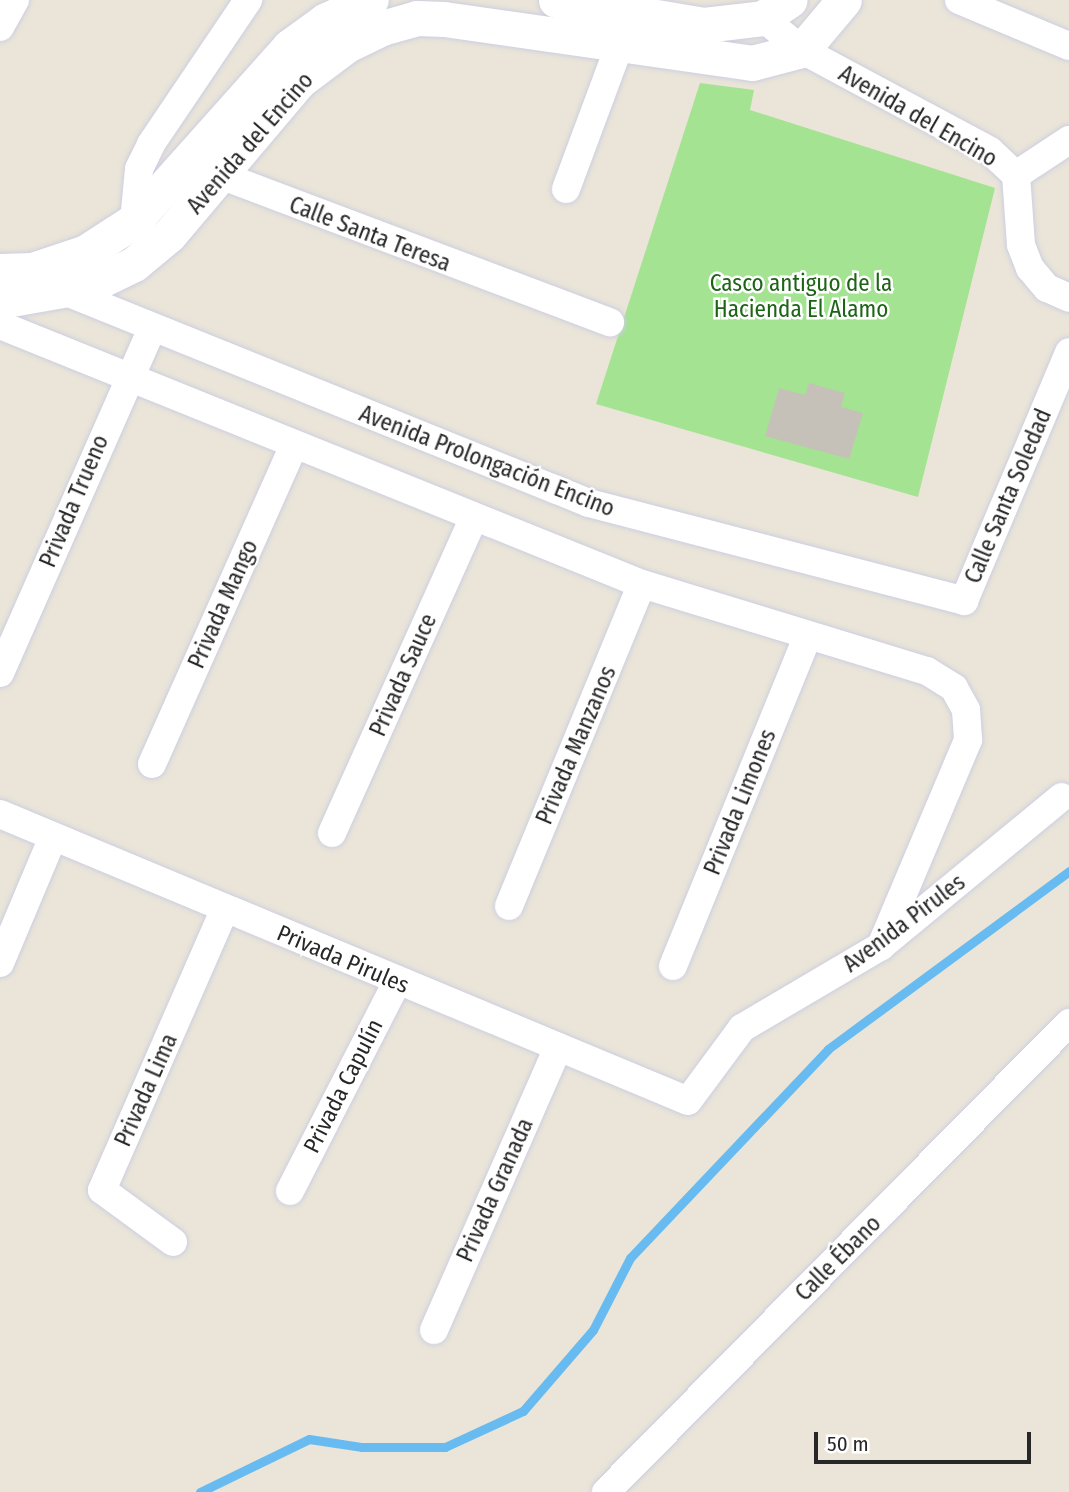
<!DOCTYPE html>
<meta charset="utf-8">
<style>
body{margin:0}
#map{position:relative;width:1069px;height:1492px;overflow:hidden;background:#eae5d8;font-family:"Fira Sans Condensed",sans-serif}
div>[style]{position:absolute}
.green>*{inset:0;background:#a4e392}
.stream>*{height:9px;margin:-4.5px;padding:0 4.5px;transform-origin:4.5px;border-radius:4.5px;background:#67bbf0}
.building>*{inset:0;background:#c5c1b8}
.roads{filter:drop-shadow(0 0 2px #cdcee1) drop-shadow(0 0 2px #cdcee1)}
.minor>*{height:28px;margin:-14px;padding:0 14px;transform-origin:14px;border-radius:14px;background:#fff}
.tertiary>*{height:35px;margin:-17.5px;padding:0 17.5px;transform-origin:17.5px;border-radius:17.5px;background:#fff}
span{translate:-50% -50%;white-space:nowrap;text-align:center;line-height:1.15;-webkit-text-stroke:5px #fff;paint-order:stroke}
.street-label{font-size:23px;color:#272727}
.park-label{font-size:23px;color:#1e6417}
.scale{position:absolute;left:814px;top:1432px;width:217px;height:32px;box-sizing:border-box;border:4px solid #272727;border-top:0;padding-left:9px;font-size:21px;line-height:24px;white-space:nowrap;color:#272727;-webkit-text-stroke:5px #fff;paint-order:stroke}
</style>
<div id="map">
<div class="green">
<div style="clip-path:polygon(700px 83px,754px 90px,750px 110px,995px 188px,918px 497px,596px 404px)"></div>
</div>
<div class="stream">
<div style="left:200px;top:1492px;width:121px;rotate:-25.9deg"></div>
<div style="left:309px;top:1439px;width:54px;rotate:8.6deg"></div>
<div style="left:362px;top:1447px;width:83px"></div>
<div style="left:445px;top:1447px;width:86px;rotate:-24.8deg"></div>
<div style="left:523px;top:1411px;width:107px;rotate:-49.2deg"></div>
<div style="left:593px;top:1330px;width:81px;rotate:-62.8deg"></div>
<div style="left:630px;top:1258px;width:288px;rotate:-46.5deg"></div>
<div style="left:828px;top:1049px;width:300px;rotate:-36.4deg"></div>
</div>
<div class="building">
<div style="clip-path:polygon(809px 383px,845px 393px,841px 407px,863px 413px,849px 459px,765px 436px,779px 388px,805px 395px)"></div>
</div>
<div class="roads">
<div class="minor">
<div style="left:959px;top:0;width:119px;rotate:22.7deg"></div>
<div style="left:763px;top:18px;width:50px;rotate:39.4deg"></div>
<div style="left:802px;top:50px;width:213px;rotate:28.2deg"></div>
<div style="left:990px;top:151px;width:35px;rotate:43deg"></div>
<div style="left:1016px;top:175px;width:70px;rotate:85.9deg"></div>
<div style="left:1021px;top:245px;width:25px;rotate:69deg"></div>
<div style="left:1030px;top:268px;width:26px;rotate:50deg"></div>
<div style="left:1047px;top:288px;width:24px;rotate:24deg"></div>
<div style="left:0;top:27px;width:31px;rotate:-61deg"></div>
<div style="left:220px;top:175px;width:417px;rotate:20.7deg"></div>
<div style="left:1016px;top:175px;width:64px;rotate:-33.4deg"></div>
<div style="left:566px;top:189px;width:155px;rotate:-69.6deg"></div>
<div style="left:134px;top:221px;width:52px;rotate:-84.5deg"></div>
<div style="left:139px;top:169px;width:28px;rotate:-64deg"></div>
<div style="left:151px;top:144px;width:174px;rotate:-56deg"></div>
<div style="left:64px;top:291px;width:566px;rotate:21.99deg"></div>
<div style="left:589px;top:503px;width:388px;rotate:14.6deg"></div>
<div style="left:964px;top:601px;width:270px;rotate:-67.1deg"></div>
<div style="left:0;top:325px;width:692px;rotate:21.97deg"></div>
<div style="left:642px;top:584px;width:298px;rotate:17deg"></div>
<div style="left:927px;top:671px;width:32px;rotate:32deg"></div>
<div style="left:954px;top:688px;width:25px;rotate:61deg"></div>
<div style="left:966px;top:710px;width:30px;rotate:86deg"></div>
<div style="left:968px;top:740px;width:224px;rotate:112.9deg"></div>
<div style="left:0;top:673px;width:374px;rotate:-66.2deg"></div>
<div style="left:152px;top:764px;width:349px;rotate:-66deg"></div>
<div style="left:0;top:814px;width:745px;rotate:22.64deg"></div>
<div style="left:688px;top:1101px;width:91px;rotate:-53.5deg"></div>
<div style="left:742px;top:1028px;width:161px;rotate:-30.5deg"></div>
<div style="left:881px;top:946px;width:234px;rotate:-39.5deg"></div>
<div style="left:332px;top:833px;width:346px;rotate:-65.8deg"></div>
<div style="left:509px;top:906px;width:348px;rotate:-67.6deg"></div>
<div style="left:0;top:963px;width:137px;rotate:-67.2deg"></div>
<div style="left:673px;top:966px;width:355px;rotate:-67.8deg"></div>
<div style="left:290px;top:1191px;width:235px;rotate:-62.9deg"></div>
<div style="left:173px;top:1242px;width:88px;rotate:-143.8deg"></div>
<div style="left:102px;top:1190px;width:307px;rotate:-66.4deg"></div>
<div style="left:434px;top:1330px;width:306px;rotate:-66.3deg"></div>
<div style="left:606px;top:1492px;width:659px;rotate:-45.37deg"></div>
</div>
<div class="tertiary">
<div style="left:556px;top:0;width:150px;rotate:9.6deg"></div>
<div style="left:704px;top:25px;width:59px;rotate:-6.8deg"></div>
<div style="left:763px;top:18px;width:32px;rotate:-34deg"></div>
<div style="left:0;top:271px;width:32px;rotate:-2deg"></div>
<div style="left:32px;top:270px;width:57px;rotate:-18.4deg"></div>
<div style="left:86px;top:252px;width:57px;rotate:-32.9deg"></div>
<div style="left:134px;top:221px;width:233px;rotate:-48.3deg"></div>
<div style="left:289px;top:47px;width:46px;rotate:-36.1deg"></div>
<div style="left:326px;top:20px;width:49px;rotate:-24deg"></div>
<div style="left:0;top:301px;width:92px;rotate:-10deg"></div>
<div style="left:91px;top:285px;width:48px;rotate:-26deg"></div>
<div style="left:134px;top:264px;width:45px;rotate:-39.6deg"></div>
<div style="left:169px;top:235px;width:202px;rotate:-49.8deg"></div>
<div style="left:299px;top:81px;width:60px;rotate:-36.9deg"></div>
<div style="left:347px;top:45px;width:39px;rotate:-26deg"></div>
<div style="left:382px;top:28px;width:36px;rotate:-16deg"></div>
<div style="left:417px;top:18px;width:27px;rotate:2deg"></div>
<div style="left:444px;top:19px;width:311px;rotate:8.1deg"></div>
<div style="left:752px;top:63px;width:52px;rotate:-14.6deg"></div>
<div style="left:802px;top:50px;width:65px;rotate:-50deg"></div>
</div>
</div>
<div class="street-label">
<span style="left:918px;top:116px;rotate:30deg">Avenida del Encino</span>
<span style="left:250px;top:143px;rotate:-49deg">Avenida del Encino</span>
<span style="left:370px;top:234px;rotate:21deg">Calle Santa Teresa</span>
<span style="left:487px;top:461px;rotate:21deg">Avenida Prolongación Encino</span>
<span style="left:1008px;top:496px;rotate:-67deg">Calle Santa Soledad</span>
<span style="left:74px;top:501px;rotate:-67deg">Privada Trueno</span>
<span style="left:223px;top:604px;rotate:-66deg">Privada Mango</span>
<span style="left:403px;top:675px;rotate:-66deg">Privada Sauce</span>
<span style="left:576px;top:745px;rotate:-67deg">Privada Manzanos</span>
<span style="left:740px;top:802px;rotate:-68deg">Privada Limones</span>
<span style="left:904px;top:923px;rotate:-37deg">Avenida Pirules</span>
<span style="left:343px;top:959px;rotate:23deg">Privada Pirules</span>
<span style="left:343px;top:1086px;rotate:-63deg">Privada Capulín</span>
<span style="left:146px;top:1090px;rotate:-66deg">Privada Lima</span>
<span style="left:495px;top:1190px;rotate:-66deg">Privada Granada</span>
<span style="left:838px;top:1258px;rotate:-45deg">Calle Ébano</span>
</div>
<div class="park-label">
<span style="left:801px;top:296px">Casco antiguo de la<br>Hacienda El Alamo</span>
</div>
<div class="scale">50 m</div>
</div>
